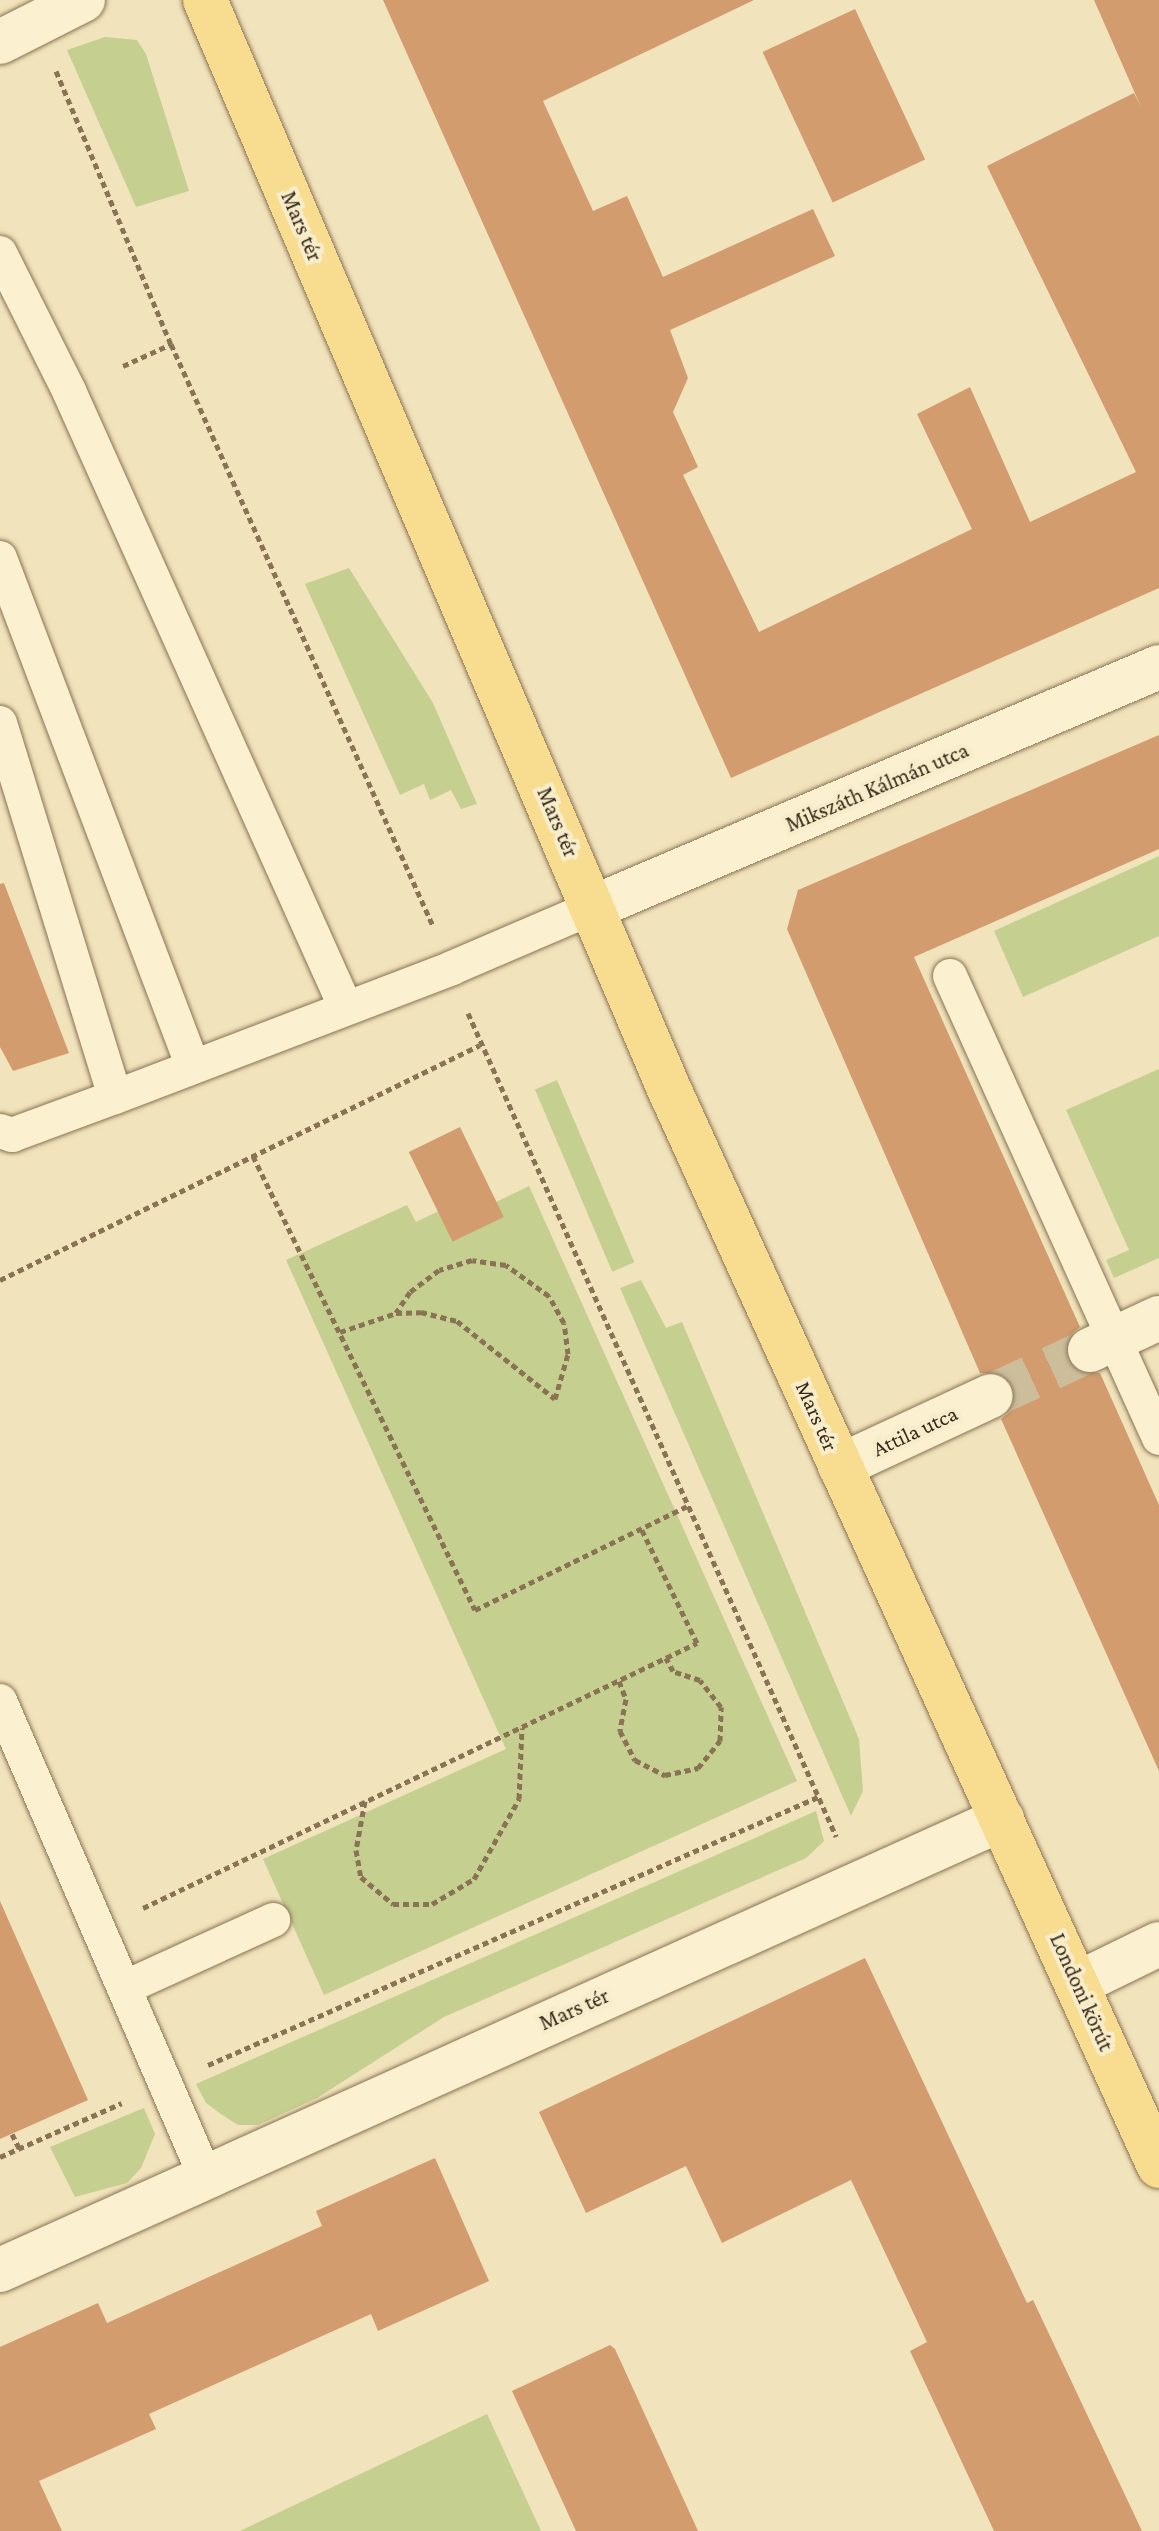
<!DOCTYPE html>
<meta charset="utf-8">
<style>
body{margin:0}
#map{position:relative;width:1159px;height:2531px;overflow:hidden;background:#f1e3bb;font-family:"Crimson Pro",serif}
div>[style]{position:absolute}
.green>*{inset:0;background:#c5cf8f;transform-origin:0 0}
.building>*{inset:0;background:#d29c6e;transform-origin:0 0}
.minor-tunnel>*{height:44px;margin-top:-22px;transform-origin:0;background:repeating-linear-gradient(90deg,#ccbe9b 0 44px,transparent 0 66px)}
.path>*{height:5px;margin-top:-2.5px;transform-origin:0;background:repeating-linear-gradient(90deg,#897354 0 6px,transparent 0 10px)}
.roads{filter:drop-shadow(0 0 2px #897354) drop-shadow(0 0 2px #897354)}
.service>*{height:34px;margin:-17px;padding:0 17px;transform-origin:17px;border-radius:17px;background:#fbf0cf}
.minor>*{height:44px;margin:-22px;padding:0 22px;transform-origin:22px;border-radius:22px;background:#fbf0cf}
.primary>*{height:44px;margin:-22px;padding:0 22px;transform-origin:22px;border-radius:22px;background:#f8dc8f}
span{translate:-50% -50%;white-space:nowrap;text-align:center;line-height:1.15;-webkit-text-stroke:8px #f8edcb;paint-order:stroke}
.street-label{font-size:22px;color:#37291a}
</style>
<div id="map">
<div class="green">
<div style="clip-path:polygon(105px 37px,137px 40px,146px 54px,189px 191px,136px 207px,67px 50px)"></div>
<div style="clip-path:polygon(349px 568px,433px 703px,477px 804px,461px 809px,451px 790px,430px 800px,424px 784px,400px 795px,305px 584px)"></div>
<div style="clip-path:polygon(1159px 856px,1159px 936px,1023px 997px,994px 931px)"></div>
<div style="clip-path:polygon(1159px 1069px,1159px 1258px,1114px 1278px,1106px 1260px,1129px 1250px,1066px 1110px)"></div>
<div style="left:557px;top:1080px;width:198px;height:24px;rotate:67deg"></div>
<div style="clip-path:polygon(529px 1186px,797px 1781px,324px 1995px,263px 1859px,506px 1749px,286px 1260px,407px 1205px,416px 1222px,441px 1210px,456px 1240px,503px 1217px,496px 1202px)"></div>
<div style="clip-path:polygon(641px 1280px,666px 1328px,682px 1322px,859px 1739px,863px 1791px,851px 1816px,620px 1288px)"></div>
<div style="clip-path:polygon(816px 1811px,824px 1841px,806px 1858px,444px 2017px,317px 2098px,258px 2125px,238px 2125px,221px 2114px,206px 2103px,196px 2084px)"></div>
<div style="clip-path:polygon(144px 2108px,155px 2134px,141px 2168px,127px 2183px,75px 2197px,50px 2147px)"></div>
<div style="clip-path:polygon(487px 2414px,541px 2531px,240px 2531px)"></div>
</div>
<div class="building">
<div style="clip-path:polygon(383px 0,754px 0,543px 101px,593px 211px,627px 196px,663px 277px,813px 209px,835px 256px,670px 330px,688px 378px,673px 412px,698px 467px,683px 475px,759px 632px,972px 529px,917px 414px,970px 387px,1030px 522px,1136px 472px,987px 166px,1134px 93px,1141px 107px,1094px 0,1159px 0,1159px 588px,731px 778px)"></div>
<div style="left:855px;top:9px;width:166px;height:102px;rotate:65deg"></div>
<div style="clip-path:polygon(1159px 735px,1159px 849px,914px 957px,1080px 1327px,1069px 1336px,1067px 1360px,1076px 1371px,1100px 1373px,1159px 1505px,1159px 1771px,1001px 1419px,1012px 1410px,1014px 1386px,1005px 1375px,980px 1373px,787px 929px,798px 890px)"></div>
<div style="clip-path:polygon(4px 883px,69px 1053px,13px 1071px,0 1047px,0 884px)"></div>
<div style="left:460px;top:1127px;width:100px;height:57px;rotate:64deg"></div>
<div style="clip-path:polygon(0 1901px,88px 2100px,0 2139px)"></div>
<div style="clip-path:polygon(865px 1958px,1027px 2303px,1033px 2300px,1142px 2531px,994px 2531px,910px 2351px,927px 2342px,851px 2180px,722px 2243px,686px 2166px,586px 2213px,539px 2112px)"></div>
<div style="clip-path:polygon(435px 2158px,489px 2281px,378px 2331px,371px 2314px,149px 2414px,156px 2429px,39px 2481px,62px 2531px,0 2531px,0 2347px,98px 2303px,107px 2323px,322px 2226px,316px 2211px)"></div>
<div style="clip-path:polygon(610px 2345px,615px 2349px,698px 2531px,576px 2531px,512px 2391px)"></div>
</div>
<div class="minor-tunnel">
<div style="left:991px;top:1396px;width:109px;rotate:-24.9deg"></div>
</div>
<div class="path">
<div style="left:56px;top:71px;width:296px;rotate:67.2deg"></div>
<div style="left:171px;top:344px;width:638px;rotate:65.76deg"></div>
<div style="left:123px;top:366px;width:53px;rotate:-24.6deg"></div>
<div style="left:468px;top:1013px;width:902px;rotate:65.91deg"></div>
<div style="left:253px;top:1156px;width:505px;rotate:63.94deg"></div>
<div style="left:475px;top:1610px;width:236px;rotate:-26.1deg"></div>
<div style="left:0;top:1280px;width:534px;rotate:-26.09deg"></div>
<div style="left:340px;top:1332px;width:59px;rotate:-18.7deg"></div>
<div style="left:396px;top:1313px;width:25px;rotate:-2deg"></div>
<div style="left:421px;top:1312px;width:37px;rotate:14deg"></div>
<div style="left:457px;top:1321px;width:125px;rotate:38.5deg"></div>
<div style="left:555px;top:1399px;width:47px;rotate:-73.9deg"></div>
<div style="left:568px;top:1354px;width:31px;rotate:-97deg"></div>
<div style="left:564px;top:1323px;width:31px;rotate:-119deg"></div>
<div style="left:549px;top:1296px;width:53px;rotate:-144.2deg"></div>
<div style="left:506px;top:1265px;width:34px;rotate:-172deg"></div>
<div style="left:472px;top:1260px;width:34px;rotate:163deg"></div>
<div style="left:439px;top:1270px;width:36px;rotate:143deg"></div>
<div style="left:410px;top:1292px;width:25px;rotate:124deg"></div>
<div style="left:619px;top:1681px;width:19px;rotate:69deg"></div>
<div style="left:626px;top:1699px;width:33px;rotate:101deg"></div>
<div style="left:620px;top:1731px;width:33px;rotate:63deg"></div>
<div style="left:635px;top:1760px;width:34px;rotate:27deg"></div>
<div style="left:665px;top:1775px;width:34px;rotate:-12deg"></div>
<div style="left:698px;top:1768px;width:35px;rotate:-51deg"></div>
<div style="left:720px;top:1741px;width:34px;rotate:-88deg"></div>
<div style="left:721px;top:1707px;width:34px;rotate:-128deg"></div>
<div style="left:700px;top:1680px;width:28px;rotate:-162deg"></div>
<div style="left:673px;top:1671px;width:15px;rotate:-118deg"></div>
<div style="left:365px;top:1801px;width:50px;rotate:100.4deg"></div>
<div style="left:356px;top:1850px;width:27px;rotate:80deg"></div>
<div style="left:361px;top:1877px;width:42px;rotate:40.2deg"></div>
<div style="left:393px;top:1904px;width:39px"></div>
<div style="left:432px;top:1904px;width:49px;rotate:-30.8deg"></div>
<div style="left:474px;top:1879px;width:92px;rotate:-60.6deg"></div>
<div style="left:519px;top:1799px;width:71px;rotate:-87.6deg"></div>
<div style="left:143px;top:1908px;width:614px;rotate:-25.56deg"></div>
<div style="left:697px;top:1643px;width:126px;rotate:-116deg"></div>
<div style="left:208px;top:2065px;width:666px;rotate:-23.72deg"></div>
<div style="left:12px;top:2134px;width:16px;rotate:63deg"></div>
<div style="left:0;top:2157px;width:133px;rotate:-23.9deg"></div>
</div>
<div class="roads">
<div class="service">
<div style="left:0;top:253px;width:154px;rotate:63.4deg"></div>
<div style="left:69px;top:391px;width:674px;rotate:65.83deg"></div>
<div style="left:0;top:558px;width:544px;rotate:69.23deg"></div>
<div style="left:0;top:723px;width:391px;rotate:72.9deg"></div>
<div style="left:950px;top:976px;width:507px;rotate:65.66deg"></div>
<div style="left:0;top:1131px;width:13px;rotate:18deg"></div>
<div style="left:12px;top:1135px;width:110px;rotate:-20.3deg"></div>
<div style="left:115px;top:1097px;width:361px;rotate:-20.9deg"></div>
<div style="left:452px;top:968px;width:155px;rotate:-23.2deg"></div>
<div style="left:0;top:1701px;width:520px;rotate:66.64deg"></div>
<div style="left:124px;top:1988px;width:164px;rotate:-24.5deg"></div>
</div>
<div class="minor">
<div style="left:0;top:42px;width:93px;rotate:-26.8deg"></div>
<div style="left:594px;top:907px;width:614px;rotate:-23.01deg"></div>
<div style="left:1090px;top:1350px;width:76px;rotate:-24.9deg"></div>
<div style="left:840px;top:1466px;width:166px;rotate:-24.9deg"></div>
<div style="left:1079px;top:1983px;width:89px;rotate:-26deg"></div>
<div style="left:0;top:2270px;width:1099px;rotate:-24.23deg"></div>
</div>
<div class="primary">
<div style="left:205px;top:0;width:1186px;rotate:66.92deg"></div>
<div style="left:670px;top:1091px;width:1181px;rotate:65.54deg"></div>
</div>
</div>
<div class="street-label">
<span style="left:302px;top:226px;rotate:67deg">Mars tér</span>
<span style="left:877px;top:787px;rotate:-23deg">Mikszáth Kálmán utca</span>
<span style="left:558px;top:822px;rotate:67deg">Mars tér</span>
<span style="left:817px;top:1416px;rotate:66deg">Mars tér</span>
<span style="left:915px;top:1431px;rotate:-25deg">Attila utca</span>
<span style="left:1082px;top:1992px;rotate:66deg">Londoni körút</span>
<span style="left:574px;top:2009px;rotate:-24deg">Mars tér</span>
</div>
</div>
